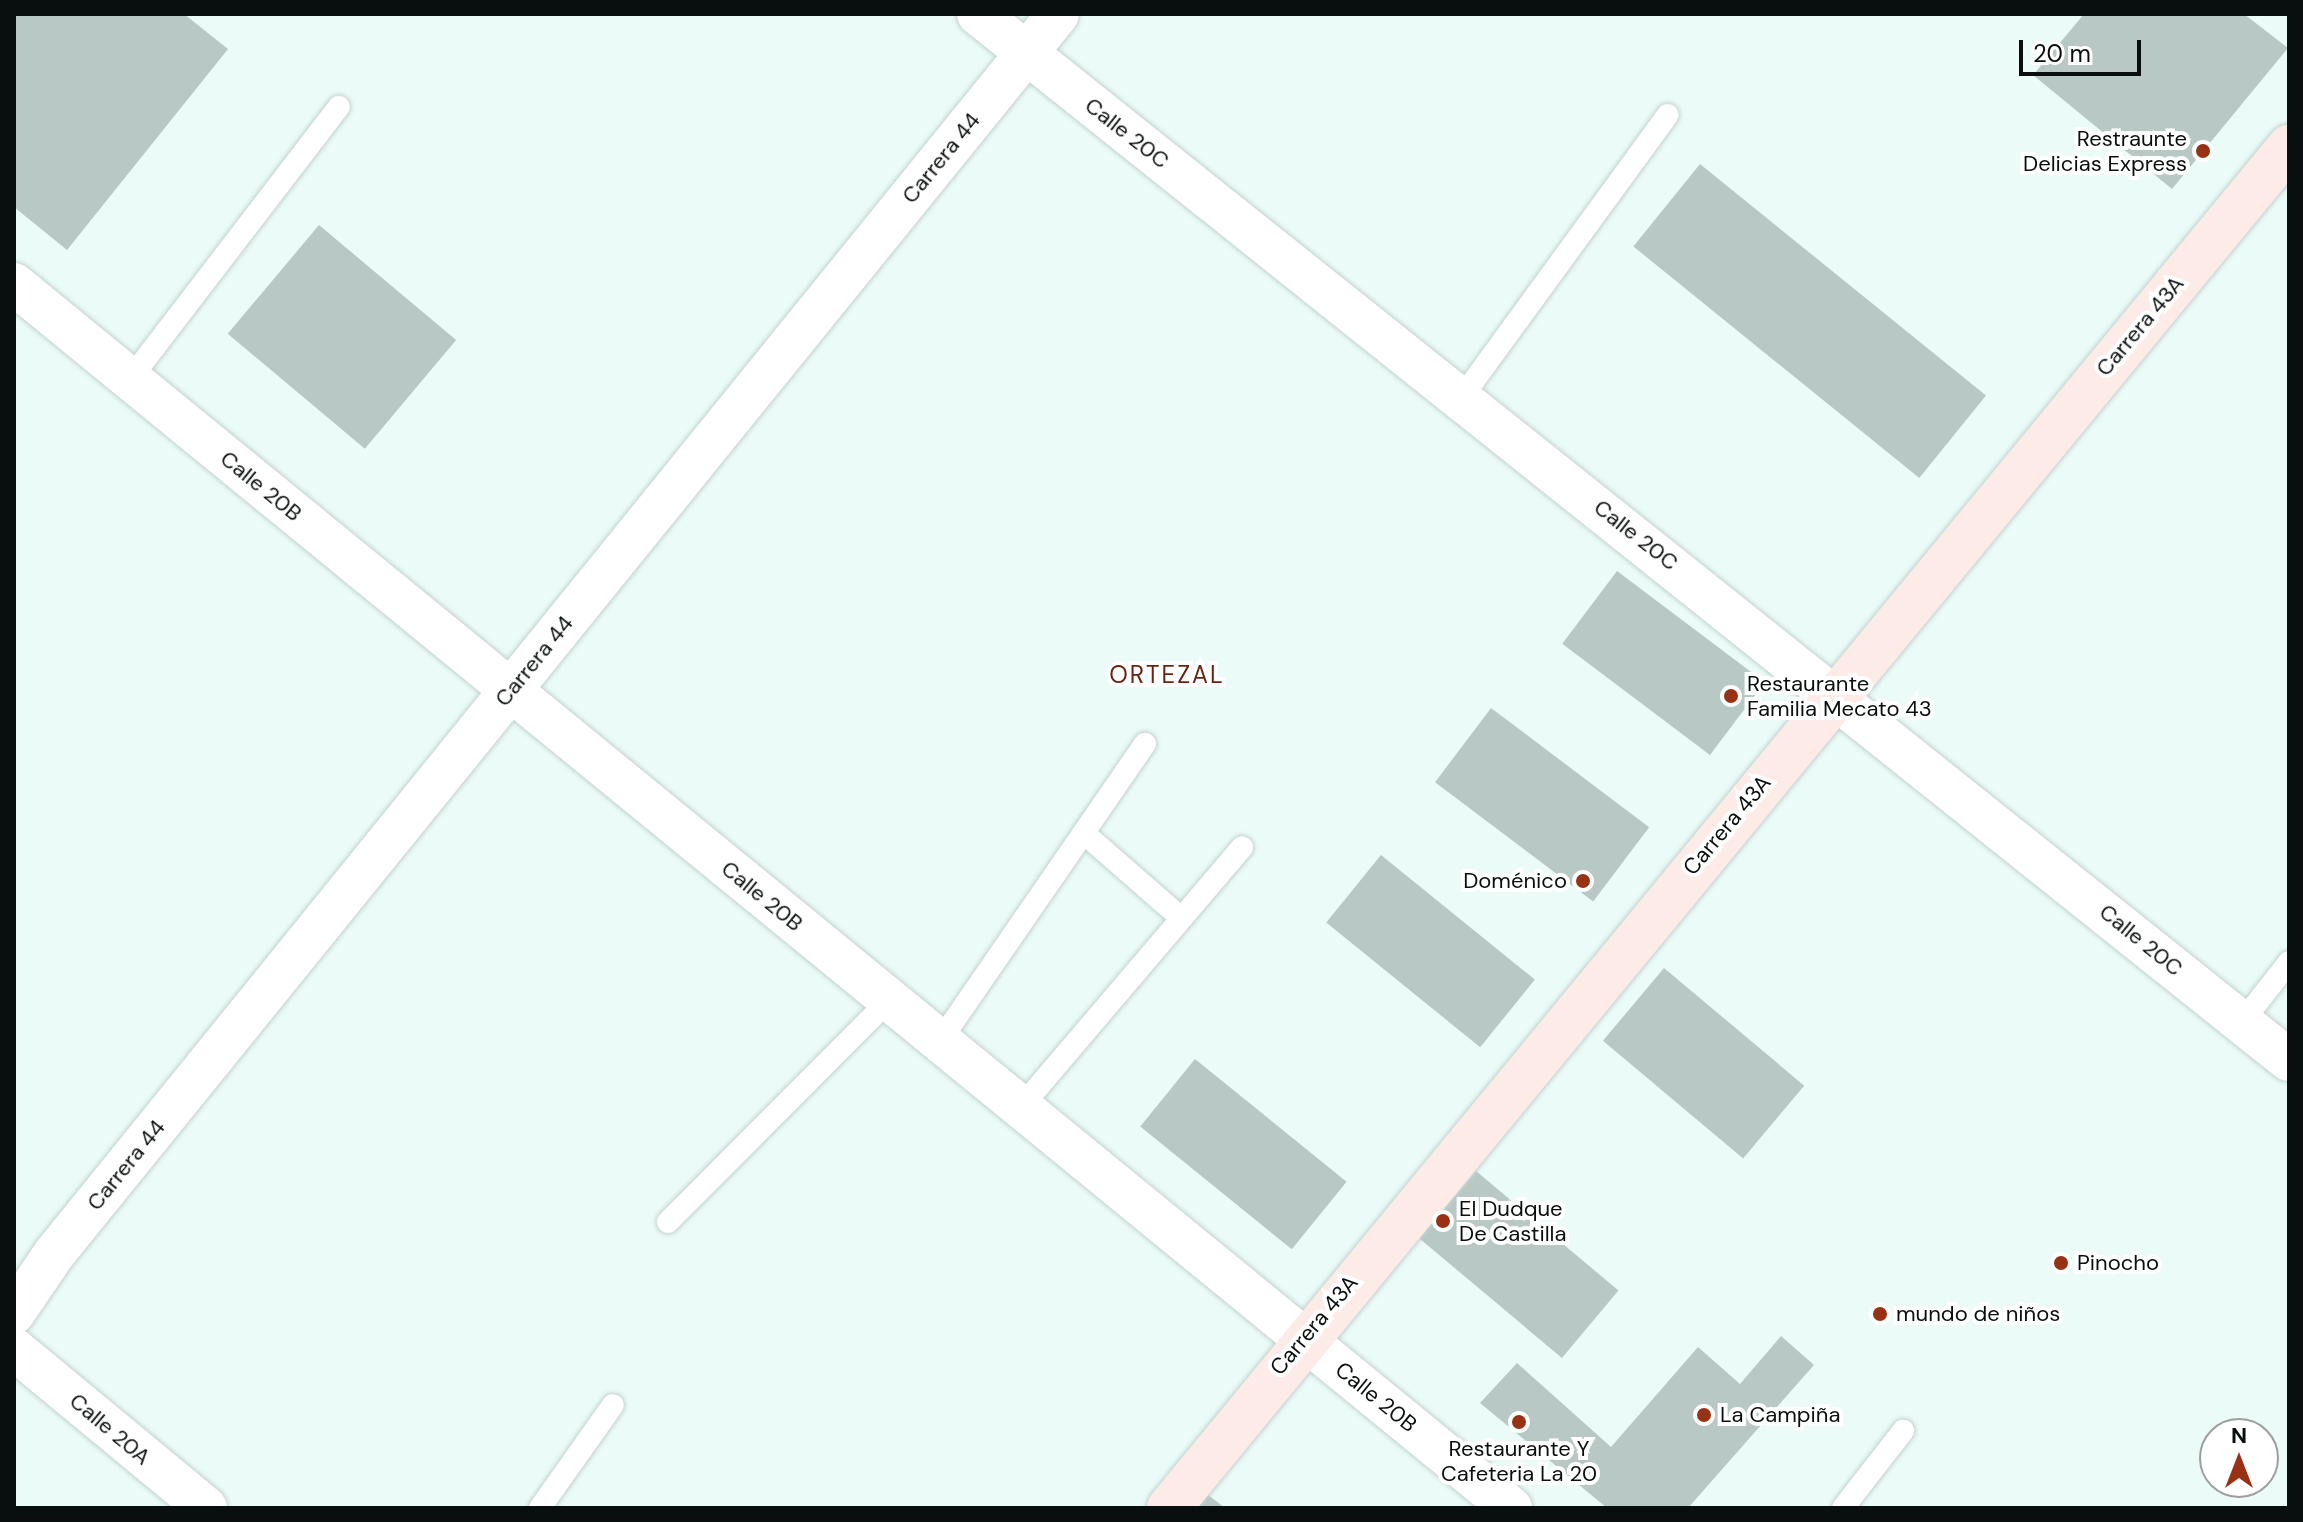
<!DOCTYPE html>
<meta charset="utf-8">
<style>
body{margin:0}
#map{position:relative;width:2303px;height:1522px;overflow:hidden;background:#ebfbf8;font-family:"DM Sans",sans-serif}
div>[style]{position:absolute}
.building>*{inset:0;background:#b8c8c5;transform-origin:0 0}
.roads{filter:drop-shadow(0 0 2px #c2d2cf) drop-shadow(0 0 2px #c2d2cf)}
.lane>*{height:22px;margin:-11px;padding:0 11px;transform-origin:11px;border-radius:11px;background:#fff}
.street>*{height:42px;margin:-21px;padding:0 21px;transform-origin:21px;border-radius:21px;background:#fff}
.secondary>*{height:44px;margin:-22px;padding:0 22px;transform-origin:22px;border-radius:22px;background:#fcebe6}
.dots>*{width:22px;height:22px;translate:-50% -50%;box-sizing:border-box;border:4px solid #fff;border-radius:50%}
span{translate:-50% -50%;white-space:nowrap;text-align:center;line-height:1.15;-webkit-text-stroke:8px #fff;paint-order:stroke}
.street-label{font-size:22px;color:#090f0e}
.poi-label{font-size:22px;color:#090f0e}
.right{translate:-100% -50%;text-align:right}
.left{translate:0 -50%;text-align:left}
.neighbourhood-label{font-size:24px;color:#672413;letter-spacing:2px}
.frame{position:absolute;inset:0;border:16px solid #090f0e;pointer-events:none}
.north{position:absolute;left:2199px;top:1418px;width:80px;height:80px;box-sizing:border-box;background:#fff;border:2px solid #9d9f9f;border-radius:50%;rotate:0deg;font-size:22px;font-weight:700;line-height:32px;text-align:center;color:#090f0e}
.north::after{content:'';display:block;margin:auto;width:28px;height:36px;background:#993115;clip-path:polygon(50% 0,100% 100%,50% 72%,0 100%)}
.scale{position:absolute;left:2019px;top:40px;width:122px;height:36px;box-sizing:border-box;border:4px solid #090f0e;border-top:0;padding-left:10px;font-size:24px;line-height:28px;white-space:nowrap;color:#090f0e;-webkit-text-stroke:6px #fff;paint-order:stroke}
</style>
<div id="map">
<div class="building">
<div style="clip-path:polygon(15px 14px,184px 14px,228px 49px,67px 250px,14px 207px)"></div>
<div style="clip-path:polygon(2084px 14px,2244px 14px,2288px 48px,2172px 189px,2033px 75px)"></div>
<div style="left:1700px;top:164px;width:368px;height:106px;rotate:39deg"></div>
<div style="left:319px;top:225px;width:179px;height:142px;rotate:40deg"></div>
<div style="left:1617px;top:571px;width:185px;height:91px;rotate:37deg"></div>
<div style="left:1491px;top:708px;width:198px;height:93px;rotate:37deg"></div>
<div style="left:1381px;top:855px;width:198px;height:87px;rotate:39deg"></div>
<div style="left:1664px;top:968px;width:183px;height:95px;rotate:40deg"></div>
<div style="left:1195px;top:1059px;width:195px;height:87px;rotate:39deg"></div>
<div style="left:1476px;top:1171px;width:186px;height:88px;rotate:40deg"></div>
<div style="clip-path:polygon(1781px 1336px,1814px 1365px,1688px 1508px,1607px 1508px,1480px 1403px,1517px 1363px,1611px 1447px,1698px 1347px,1740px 1384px)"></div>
<div style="clip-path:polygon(1207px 1494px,1225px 1508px,1196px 1508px)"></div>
</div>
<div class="roads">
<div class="lane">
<div style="left:130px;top:379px;width:343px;rotate:-52.5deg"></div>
<div style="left:1462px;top:397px;width:349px;rotate:-53.9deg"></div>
<div style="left:1086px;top:835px;width:123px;rotate:41.1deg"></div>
<div style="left:2242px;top:1022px;width:76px;rotate:-51.9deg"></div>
<div style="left:940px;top:1041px;width:361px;rotate:-55.4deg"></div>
<div style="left:1021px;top:1107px;width:341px;rotate:-49.6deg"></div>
<div style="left:668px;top:1222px;width:313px;rotate:-45.1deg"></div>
<div style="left:540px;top:1508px;width:126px;rotate:-54.7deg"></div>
<div style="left:1843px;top:1508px;width:98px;rotate:-52.1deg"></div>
</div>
<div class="street">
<div style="left:978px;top:14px;width:1677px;rotate:38.59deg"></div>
<div style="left:14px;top:284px;width:1934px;rotate:39.27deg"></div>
<div style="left:14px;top:1313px;width:71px;rotate:-55.9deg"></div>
<div style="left:54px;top:1254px;width:1595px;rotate:-51deg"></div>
<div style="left:14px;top:1349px;width:249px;rotate:39.6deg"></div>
</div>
<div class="secondary">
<div style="left:1169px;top:1508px;width:1763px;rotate:-50.55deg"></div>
</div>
</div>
<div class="dots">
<div style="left:2203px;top:151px;background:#993115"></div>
<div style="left:1731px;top:696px;background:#993115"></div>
<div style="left:1583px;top:881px;background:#993115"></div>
<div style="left:1443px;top:1221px;background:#993115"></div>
<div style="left:2061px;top:1263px;background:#993115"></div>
<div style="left:1880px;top:1314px;background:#993115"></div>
<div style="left:1704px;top:1415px;background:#993115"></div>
<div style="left:1519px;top:1422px;background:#993115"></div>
</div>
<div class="street-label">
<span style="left:1127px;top:133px;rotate:38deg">Calle 20C</span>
<span style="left:941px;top:158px;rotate:-51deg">Carrera 44</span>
<span style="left:2140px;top:326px;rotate:-50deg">Carrera 43A</span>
<span style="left:261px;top:486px;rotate:39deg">Calle 20B</span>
<span style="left:1636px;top:535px;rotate:38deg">Calle 20C</span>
<span style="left:534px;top:661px;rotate:-51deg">Carrera 44</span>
<span style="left:1727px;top:825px;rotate:-50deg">Carrera 43A</span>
<span style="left:762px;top:896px;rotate:39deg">Calle 20B</span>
<span style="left:2141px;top:940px;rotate:39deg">Calle 20C</span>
<span style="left:126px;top:1165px;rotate:-51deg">Carrera 44</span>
<span style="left:1314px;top:1325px;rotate:-50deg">Carrera 43A</span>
<span style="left:1376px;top:1397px;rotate:39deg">Calle 20B</span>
<span style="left:110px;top:1429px;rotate:40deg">Calle 20A</span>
</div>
<div class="poi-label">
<span class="right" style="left:2187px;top:151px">Restraunte<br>Delicias Express</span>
<span class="left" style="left:1747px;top:696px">Restaurante<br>Familia Mecato 43</span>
<span class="right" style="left:1567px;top:881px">Doménico</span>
<span class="left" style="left:1459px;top:1221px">El Dudque<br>De Castilla</span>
<span class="left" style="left:2077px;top:1263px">Pinocho</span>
<span class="left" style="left:1896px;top:1314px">mundo de niños</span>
<span class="left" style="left:1720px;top:1415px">La Campiña</span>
<span style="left:1519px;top:1461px">Restaurante Y<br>Cafeteria La 20</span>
</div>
<div class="neighbourhood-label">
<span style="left:1167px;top:675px">ORTEZAL</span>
</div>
<div class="frame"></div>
<div class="north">N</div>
<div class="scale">20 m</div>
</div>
